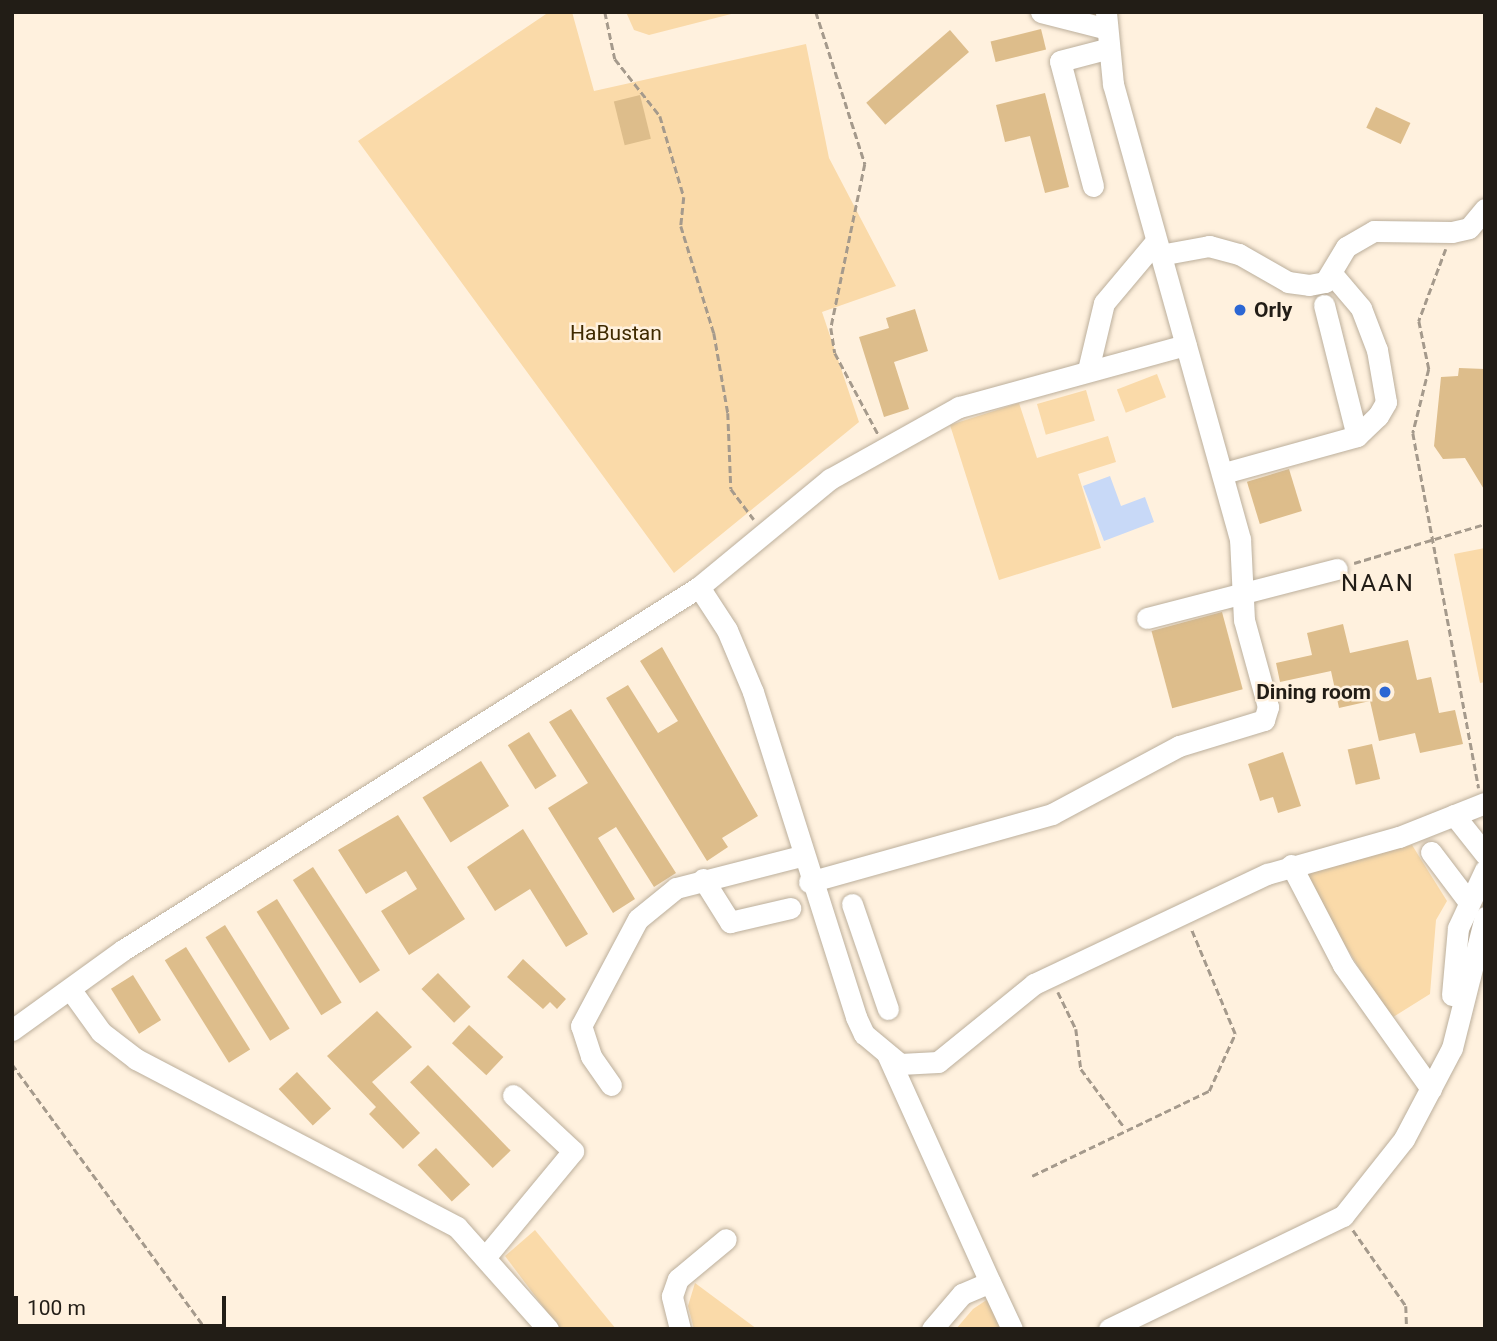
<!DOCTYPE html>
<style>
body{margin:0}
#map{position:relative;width:1497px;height:1341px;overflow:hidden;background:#fff1de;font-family:Roboto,sans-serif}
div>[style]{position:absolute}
.green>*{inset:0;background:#fadaa9;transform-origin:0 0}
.water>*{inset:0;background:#c8d9f7}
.building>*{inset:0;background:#ddbd8b;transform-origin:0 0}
.path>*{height:2.5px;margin-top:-1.25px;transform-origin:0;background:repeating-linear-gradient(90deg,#a59a8c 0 7px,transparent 0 10.5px)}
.roads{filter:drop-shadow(0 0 2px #bcaf9c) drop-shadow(0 0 2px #bcaf9c)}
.minor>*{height:21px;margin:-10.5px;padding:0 10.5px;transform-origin:10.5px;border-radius:10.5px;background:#fff}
.dots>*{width:19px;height:19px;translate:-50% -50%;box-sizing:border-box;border:4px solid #fff1de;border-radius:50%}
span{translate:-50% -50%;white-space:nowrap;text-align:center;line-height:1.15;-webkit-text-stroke:5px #fff1de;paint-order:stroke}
.poi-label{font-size:21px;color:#221d16;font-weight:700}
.left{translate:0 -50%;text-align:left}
.right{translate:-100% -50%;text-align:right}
.park-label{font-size:21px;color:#3f2a00}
.quarter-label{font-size:24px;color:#221d16;letter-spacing:2px}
.frame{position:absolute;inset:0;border:14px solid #221d16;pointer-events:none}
.scale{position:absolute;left:14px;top:1296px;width:212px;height:32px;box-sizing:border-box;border:4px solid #221d16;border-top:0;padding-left:9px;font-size:21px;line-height:24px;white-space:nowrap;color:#221d16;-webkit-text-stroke:5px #fff1de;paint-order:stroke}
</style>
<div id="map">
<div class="green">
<div style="clip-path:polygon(549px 12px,572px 12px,594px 91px,806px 44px,829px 158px,896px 286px,822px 312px,859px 422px,674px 573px,358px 141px)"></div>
<div style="clip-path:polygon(626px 12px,739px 12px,649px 35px,634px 30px)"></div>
<div style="left:1157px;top:374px;width:25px;height:43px;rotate:69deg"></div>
<div style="left:1086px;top:390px;width:32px;height:51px;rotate:74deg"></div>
<div style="clip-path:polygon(1019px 403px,1037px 458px,1108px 436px,1116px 462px,1078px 474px,1101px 548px,999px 580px,950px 425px)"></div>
<div style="clip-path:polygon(1485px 548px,1485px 682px,1480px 683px,1454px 554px)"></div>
<div style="clip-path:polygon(1412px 845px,1447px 901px,1436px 920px,1430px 994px,1390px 1019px,1302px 874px)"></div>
<div style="clip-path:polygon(535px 1230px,616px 1329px,560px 1329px,505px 1256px)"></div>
<div style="clip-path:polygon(695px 1283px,757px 1329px,694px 1329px,688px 1306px)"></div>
<div style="clip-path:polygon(988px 1299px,1002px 1329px,956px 1329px,973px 1309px)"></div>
</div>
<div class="water">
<div style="clip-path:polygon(1110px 476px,1121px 506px,1145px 497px,1154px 522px,1104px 541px,1083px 486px)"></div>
</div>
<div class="building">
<div style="left:1041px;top:29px;width:21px;height:52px;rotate:76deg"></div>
<div style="left:950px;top:30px;width:29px;height:111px;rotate:49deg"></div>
<div style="clip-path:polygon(1045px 93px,1069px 187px,1045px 193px,1030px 136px,1005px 142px,996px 105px)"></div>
<div style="left:640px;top:95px;width:45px;height:27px;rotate:76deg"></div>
<div style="left:1376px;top:107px;width:38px;height:23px;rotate:25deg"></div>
<div style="clip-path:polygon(915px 309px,928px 351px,894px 362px,909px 409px,884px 417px,859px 337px,889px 328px,886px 318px)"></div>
<div style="clip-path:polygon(1459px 368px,1485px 369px,1485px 491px,1465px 458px,1443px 459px,1434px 446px,1441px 377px,1458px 376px)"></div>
<div style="left:1289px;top:469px;width:44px;height:44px;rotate:73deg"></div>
<div style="left:1222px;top:612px;width:80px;height:73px;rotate:75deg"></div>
<div style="clip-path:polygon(1343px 624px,1350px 653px,1408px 640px,1417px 680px,1431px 677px,1439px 713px,1455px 710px,1463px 744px,1420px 753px,1415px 733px,1379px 741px,1370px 701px,1339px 708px,1331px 671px,1280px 682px,1276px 663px,1312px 655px,1307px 633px)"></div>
<div style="clip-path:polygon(662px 647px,758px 816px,722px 838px,728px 847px,707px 861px,606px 698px,628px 685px,658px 733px,678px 721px,640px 661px)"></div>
<div style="clip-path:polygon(571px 709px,676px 873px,654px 887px,616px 827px,598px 838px,635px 899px,613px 913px,548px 808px,588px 783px,549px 722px)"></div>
<div style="left:529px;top:732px;width:52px;height:25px;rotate:58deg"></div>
<div style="left:1372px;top:744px;width:36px;height:25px;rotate:77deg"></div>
<div style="clip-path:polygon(1283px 752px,1301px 806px,1278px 813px,1273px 797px,1260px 801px,1248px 764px)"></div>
<div style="left:481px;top:761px;width:53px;height:69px;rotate:58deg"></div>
<div style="clip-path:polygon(398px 815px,465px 919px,409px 955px,381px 911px,417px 889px,406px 871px,366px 894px,338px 850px)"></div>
<div style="clip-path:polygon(523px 829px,588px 934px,566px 947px,530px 889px,495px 911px,467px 867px)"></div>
<div style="left:313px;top:867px;width:123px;height:24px;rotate:57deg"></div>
<div style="left:277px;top:899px;width:122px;height:24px;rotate:58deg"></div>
<div style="left:225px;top:925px;width:122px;height:23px;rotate:58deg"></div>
<div style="left:186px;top:947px;width:121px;height:25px;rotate:58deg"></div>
<div style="clip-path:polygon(523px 959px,566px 999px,557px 1009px,550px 1002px,543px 1009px,507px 977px)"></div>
<div style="left:438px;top:973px;width:47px;height:23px;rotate:46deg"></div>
<div style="left:133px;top:975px;width:53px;height:26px;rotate:58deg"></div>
<div style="clip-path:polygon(377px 1011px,412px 1047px,372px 1082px,420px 1133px,403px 1149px,369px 1114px,376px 1107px,327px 1056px)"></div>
<div style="left:469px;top:1025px;width:47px;height:25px;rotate:43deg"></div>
<div style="left:428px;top:1065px;width:119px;height:25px;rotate:46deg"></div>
<div style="left:297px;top:1072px;width:50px;height:25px;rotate:47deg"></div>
<div style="left:436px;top:1148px;width:50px;height:25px;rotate:47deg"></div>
</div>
<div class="path">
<div style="left:605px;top:12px;width:48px;rotate:78deg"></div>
<div style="left:615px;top:59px;width:73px;rotate:51.7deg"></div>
<div style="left:660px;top:116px;width:84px;rotate:73.5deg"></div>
<div style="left:684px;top:197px;width:29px;rotate:96deg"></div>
<div style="left:681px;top:226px;width:112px;rotate:72.9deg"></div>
<div style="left:714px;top:333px;width:81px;rotate:80.1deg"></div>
<div style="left:728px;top:413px;width:76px;rotate:87.7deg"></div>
<div style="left:731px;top:489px;width:38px;rotate:53deg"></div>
<div style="left:816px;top:12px;width:160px;rotate:72.1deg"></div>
<div style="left:865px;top:164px;width:167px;rotate:101.7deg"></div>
<div style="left:831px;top:328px;width:25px;rotate:81deg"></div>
<div style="left:835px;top:353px;width:92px;rotate:62deg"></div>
<div style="left:1446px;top:249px;width:77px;rotate:110.6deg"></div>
<div style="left:1419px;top:321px;width:49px;rotate:78.2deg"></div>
<div style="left:1429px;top:369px;width:66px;rotate:104deg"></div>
<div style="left:1413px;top:433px;width:361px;rotate:79.5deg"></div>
<div style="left:1354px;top:563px;width:137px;rotate:-16.6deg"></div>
<div style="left:1058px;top:992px;width:41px;rotate:64.1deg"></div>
<div style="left:1076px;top:1029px;width:40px;rotate:82.9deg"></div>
<div style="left:1081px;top:1069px;width:72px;rotate:53.4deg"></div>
<div style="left:12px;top:1064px;width:328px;rotate:53.8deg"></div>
<div style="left:1032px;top:1176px;width:196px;rotate:-25.7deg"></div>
<div style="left:1209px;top:1091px;width:63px;rotate:-65.5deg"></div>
<div style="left:1235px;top:1034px;width:114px;rotate:-112.7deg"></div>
<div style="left:1353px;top:1230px;width:93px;rotate:55.1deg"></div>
<div style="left:1406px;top:1306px;width:23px;rotate:88deg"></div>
</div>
<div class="roads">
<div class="minor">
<div style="left:1041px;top:12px;width:65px;rotate:14.3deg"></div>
<div style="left:1093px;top:186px;width:129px;rotate:-104.8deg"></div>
<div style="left:1060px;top:61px;width:48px;rotate:-14.6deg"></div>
<div style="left:1160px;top:255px;width:50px;rotate:-10.4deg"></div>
<div style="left:1209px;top:246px;width:31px;rotate:15deg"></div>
<div style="left:1239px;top:254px;width:56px;rotate:29.7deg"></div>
<div style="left:1288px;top:282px;width:21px;rotate:8deg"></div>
<div style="left:1309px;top:285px;width:16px;rotate:-11deg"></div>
<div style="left:1325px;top:282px;width:41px;rotate:-59deg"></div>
<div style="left:1346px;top:247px;width:32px;rotate:-30deg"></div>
<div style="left:1374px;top:231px;width:78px;rotate:0.7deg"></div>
<div style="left:1452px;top:232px;width:17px;rotate:-13deg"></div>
<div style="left:1469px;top:228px;width:25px;rotate:-50deg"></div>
<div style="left:1324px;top:305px;width:135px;rotate:75.9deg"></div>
<div style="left:1088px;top:370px;width:69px;rotate:-76.6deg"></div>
<div style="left:1104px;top:303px;width:81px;rotate:-50deg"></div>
<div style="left:1224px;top:473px;width:138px;rotate:-15.5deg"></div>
<div style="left:1357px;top:436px;width:29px;rotate:-44deg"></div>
<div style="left:1378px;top:416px;width:16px;rotate:-60deg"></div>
<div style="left:1386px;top:402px;width:53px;rotate:-99.8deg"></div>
<div style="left:1377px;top:350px;width:45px;rotate:-110.9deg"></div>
<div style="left:1361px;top:308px;width:43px;rotate:-130.3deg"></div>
<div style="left:699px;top:587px;width:51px;rotate:56.9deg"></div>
<div style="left:727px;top:630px;width:67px;rotate:67.2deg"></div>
<div style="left:753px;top:692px;width:341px;rotate:72.4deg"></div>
<div style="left:856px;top:1017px;width:19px;rotate:65deg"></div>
<div style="left:864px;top:1034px;width:47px;rotate:39.8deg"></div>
<div style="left:900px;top:1064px;width:38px;rotate:-3deg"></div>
<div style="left:938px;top:1062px;width:124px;rotate:-39.1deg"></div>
<div style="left:1034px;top:984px;width:258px;rotate:-25.3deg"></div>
<div style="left:1267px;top:874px;width:137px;rotate:-15.7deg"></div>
<div style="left:1399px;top:837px;width:92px;rotate:-21.6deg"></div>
<div style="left:1147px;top:618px;width:196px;rotate:-14.5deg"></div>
<div style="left:1454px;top:815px;width:50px;rotate:51.5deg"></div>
<div style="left:1431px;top:852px;width:61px;rotate:52.9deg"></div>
<div style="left:1291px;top:865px;width:113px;rotate:62.5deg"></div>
<div style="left:1343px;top:965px;width:152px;rotate:54.6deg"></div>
<div style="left:703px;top:879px;width:51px;rotate:57.9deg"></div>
<div style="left:730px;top:922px;width:62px;rotate:-13.1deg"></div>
<div style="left:809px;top:882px;width:252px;rotate:-15.6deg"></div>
<div style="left:1052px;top:814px;width:144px;rotate:-28.2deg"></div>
<div style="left:1179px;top:746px;width:89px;rotate:-17deg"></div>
<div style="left:1264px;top:720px;width:14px;rotate:-73deg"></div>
<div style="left:1268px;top:707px;width:90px;rotate:-105.4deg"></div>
<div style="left:1244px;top:620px;width:81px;rotate:-92.8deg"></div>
<div style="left:1240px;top:539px;width:472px;rotate:-105.6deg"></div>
<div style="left:1113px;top:84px;width:72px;rotate:-95.6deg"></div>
<div style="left:852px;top:904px;width:111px;rotate:71.1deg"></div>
<div style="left:70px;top:989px;width:53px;rotate:54.2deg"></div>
<div style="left:101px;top:1032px;width:44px;rotate:37.6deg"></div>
<div style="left:136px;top:1059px;width:362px;rotate:27.6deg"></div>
<div style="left:457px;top:1227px;width:137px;rotate:48.3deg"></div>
<div style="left:1452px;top:995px;width:67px;rotate:-84.9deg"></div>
<div style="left:1458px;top:928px;width:64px;rotate:-65deg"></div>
<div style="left:12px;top:1030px;width:137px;rotate:-35.8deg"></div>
<div style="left:123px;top:950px;width:681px;rotate:-32.22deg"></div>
<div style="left:699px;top:587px;width:170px;rotate:-39.5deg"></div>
<div style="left:830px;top:479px;width:148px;rotate:-29.2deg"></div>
<div style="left:959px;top:407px;width:235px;rotate:-15.3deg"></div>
<div style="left:887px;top:1054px;width:250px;rotate:65.7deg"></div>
<div style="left:611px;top:1085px;width:35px;rotate:-125deg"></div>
<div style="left:591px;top:1056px;width:32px;rotate:-108deg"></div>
<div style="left:581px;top:1026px;width:121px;rotate:-62deg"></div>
<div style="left:638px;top:919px;width:49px;rotate:-39.2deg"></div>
<div style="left:676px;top:888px;width:129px;rotate:-14.4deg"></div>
<div style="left:487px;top:1255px;width:135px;rotate:-50.4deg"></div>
<div style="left:573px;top:1151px;width:82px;rotate:-137deg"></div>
<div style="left:680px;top:1329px;width:34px;rotate:-104deg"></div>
<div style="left:672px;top:1296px;width:18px;rotate:-71deg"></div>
<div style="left:678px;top:1279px;width:62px;rotate:-39.8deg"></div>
<div style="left:932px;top:1329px;width:46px;rotate:-49.4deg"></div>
<div style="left:962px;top:1294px;width:30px;rotate:-23deg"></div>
<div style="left:990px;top:1282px;width:52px;rotate:64.9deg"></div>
<div style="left:1109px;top:1329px;width:260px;rotate:-25.8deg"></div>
<div style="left:1343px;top:1216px;width:98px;rotate:-51.6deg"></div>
<div style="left:1404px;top:1139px;width:103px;rotate:-62.2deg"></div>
<div style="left:1452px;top:1048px;width:135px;rotate:-75.9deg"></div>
</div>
</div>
<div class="dots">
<div style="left:1240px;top:310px;background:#2c67d4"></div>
<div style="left:1385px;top:692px;background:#2c67d4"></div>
</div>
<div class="poi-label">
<span class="left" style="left:1254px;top:310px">Orly</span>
<span class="right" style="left:1371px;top:692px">Dining room</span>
</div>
<div class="park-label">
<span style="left:616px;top:333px">HaBustan</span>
</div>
<div class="quarter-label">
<span style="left:1378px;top:584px">NAAN</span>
</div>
<div class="frame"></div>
<div class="scale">100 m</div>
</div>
